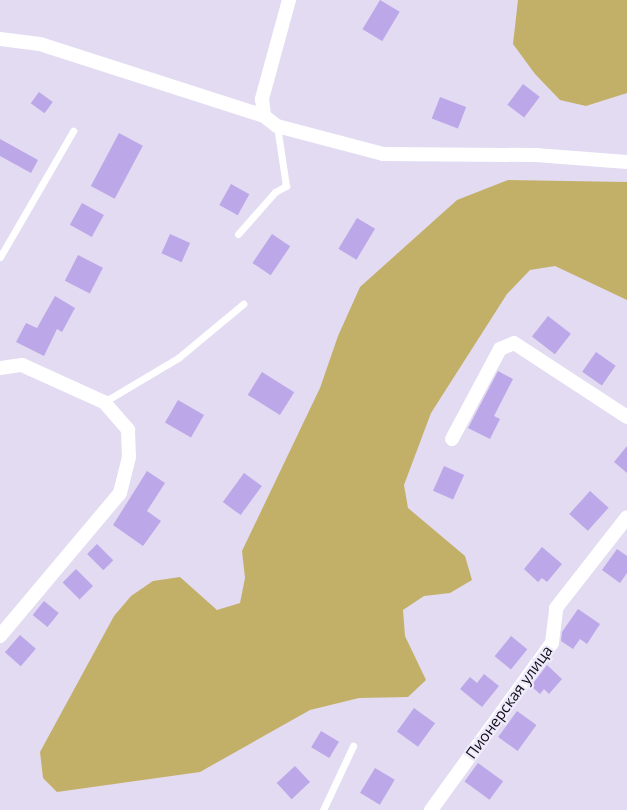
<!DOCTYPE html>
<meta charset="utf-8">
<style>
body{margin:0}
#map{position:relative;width:627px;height:810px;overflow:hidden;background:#e2dbf2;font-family:"Open Sans",sans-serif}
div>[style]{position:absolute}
.forest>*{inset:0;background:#c3b068}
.building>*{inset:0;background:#bca7e8;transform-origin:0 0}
.service>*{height:7px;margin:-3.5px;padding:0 3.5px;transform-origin:3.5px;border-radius:3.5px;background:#fff}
.minor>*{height:14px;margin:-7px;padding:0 7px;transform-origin:7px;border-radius:7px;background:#fff}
span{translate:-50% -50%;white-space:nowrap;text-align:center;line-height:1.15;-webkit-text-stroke:4.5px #eee9fb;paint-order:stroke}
.street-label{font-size:15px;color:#0e0c13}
</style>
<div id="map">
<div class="forest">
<div style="clip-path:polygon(518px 0,627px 0,627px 93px,586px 106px,560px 100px,535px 74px,513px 44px)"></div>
<div style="clip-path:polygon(508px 180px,627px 182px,627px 300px,555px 266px,530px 270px,507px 294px,431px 413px,404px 485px,408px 508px,465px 556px,472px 580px,450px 593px,424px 596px,403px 610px,405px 636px,426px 680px,408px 697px,359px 698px,310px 710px,200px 772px,57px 792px,43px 778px,40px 752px,114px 616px,131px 596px,153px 581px,180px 577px,217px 610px,240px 603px,245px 578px,242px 551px,320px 388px,338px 336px,360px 287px,457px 200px)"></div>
</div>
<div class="building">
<div style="left:380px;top:0;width:23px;height:34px;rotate:31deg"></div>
<div style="left:523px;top:84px;width:21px;height:26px;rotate:37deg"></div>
<div style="left:39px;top:92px;width:17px;height:14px;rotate:36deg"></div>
<div style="left:440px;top:97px;width:28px;height:23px;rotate:21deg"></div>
<div style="left:119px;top:133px;width:27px;height:60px;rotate:28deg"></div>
<div style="clip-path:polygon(0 139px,38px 160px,31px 173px,0 156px)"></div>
<div style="left:231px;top:184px;width:21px;height:24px;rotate:29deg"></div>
<div style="left:82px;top:203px;width:25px;height:25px;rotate:29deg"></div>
<div style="left:357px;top:218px;width:21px;height:36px;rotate:31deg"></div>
<div style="left:170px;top:234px;width:22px;height:21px;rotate:24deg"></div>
<div style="left:272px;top:234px;width:22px;height:35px;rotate:34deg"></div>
<div style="left:78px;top:255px;width:28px;height:29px;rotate:27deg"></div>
<div style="clip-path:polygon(55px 296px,75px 308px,62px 332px,57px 329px,44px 356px,16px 342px,26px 323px,37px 328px)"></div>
<div style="left:548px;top:316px;width:29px;height:26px;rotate:38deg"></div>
<div style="left:596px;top:352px;width:24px;height:24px;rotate:35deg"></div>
<div style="clip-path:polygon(498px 371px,513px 379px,494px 416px,500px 419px,490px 439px,468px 428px)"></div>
<div style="left:262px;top:372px;width:38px;height:27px;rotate:32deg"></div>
<div style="left:178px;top:400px;width:30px;height:26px;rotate:30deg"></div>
<div style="clip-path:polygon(627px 446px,627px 473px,614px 462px)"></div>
<div style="left:444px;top:466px;width:22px;height:27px;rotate:24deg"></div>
<div style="clip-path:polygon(147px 471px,165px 483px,147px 511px,161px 521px,143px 546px,113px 525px)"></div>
<div style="left:244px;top:473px;width:22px;height:36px;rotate:36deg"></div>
<div style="left:590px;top:491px;width:25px;height:31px;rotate:42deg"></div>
<div style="left:97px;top:544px;width:23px;height:14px;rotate:45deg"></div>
<div style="clip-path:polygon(542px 547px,562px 564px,547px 582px,542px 578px,538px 582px,524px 569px)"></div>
<div style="clip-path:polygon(617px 549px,627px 556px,627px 573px,620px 583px,602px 570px)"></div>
<div style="left:76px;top:569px;width:24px;height:19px;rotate:45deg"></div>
<div style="left:44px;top:601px;width:19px;height:18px;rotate:39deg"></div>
<div style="clip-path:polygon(578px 609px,600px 624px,587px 644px,580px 639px,573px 649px,561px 641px,562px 632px)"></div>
<div style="left:20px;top:635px;width:21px;height:23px;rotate:41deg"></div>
<div style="left:511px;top:636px;width:21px;height:26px;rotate:39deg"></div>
<div style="clip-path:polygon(547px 665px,562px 679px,549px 694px,544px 689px,540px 694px,531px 686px)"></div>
<div style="clip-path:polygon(484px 674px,499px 686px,482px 707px,460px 689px,470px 677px,477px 683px)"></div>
<div style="left:414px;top:708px;width:26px;height:29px;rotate:36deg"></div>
<div style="left:517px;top:711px;width:24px;height:32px;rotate:36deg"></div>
<div style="left:321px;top:731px;width:21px;height:19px;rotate:31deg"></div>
<div style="left:478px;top:763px;width:31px;height:23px;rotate:36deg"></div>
<div style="left:295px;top:766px;width:22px;height:25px;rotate:47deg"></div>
<div style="left:375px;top:768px;width:23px;height:29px;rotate:31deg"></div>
</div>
<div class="service">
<div style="left:238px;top:234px;width:56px;rotate:-48.6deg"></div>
<div style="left:275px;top:192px;width:13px;rotate:-29deg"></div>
<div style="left:286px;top:186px;width:61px;rotate:-98.5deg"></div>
<div style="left:0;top:257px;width:146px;rotate:-59.9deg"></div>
<div style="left:104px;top:402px;width:86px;rotate:-30.7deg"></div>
<div style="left:178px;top:358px;width:85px;rotate:-39.7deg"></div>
<div style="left:323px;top:810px;width:71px;rotate:-64.9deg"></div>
</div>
<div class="minor">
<div style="left:289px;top:0;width:103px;rotate:105.3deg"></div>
<div style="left:262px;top:99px;width:17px;rotate:83deg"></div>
<div style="left:264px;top:116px;width:16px;rotate:38deg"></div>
<div style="left:277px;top:126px;width:110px;rotate:14.8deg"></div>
<div style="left:383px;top:154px;width:153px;rotate:0.4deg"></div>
<div style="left:536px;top:155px;width:91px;rotate:4.4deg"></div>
<div style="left:0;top:39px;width:40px;rotate:7.1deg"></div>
<div style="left:40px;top:44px;width:235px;rotate:17.8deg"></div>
<div style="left:0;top:368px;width:22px;rotate:-8deg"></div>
<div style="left:22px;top:365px;width:90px;rotate:24.3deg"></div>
<div style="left:104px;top:402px;width:37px;rotate:49deg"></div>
<div style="left:128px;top:430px;width:27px;rotate:88deg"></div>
<div style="left:129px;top:457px;width:37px;rotate:104deg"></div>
<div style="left:120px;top:493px;width:187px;rotate:130deg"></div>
<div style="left:452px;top:439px;width:102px;rotate:-61.9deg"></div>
<div style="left:500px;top:349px;width:15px;rotate:-23deg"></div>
<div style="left:514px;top:343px;width:135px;rotate:33.2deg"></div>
<div style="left:431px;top:810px;width:206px;rotate:-54.1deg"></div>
<div style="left:552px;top:643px;width:35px;rotate:-83deg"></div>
<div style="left:556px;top:608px;width:115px;rotate:-52deg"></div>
</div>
<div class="street-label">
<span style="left:509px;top:702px;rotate:-54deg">Пионерская улица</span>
</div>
</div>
